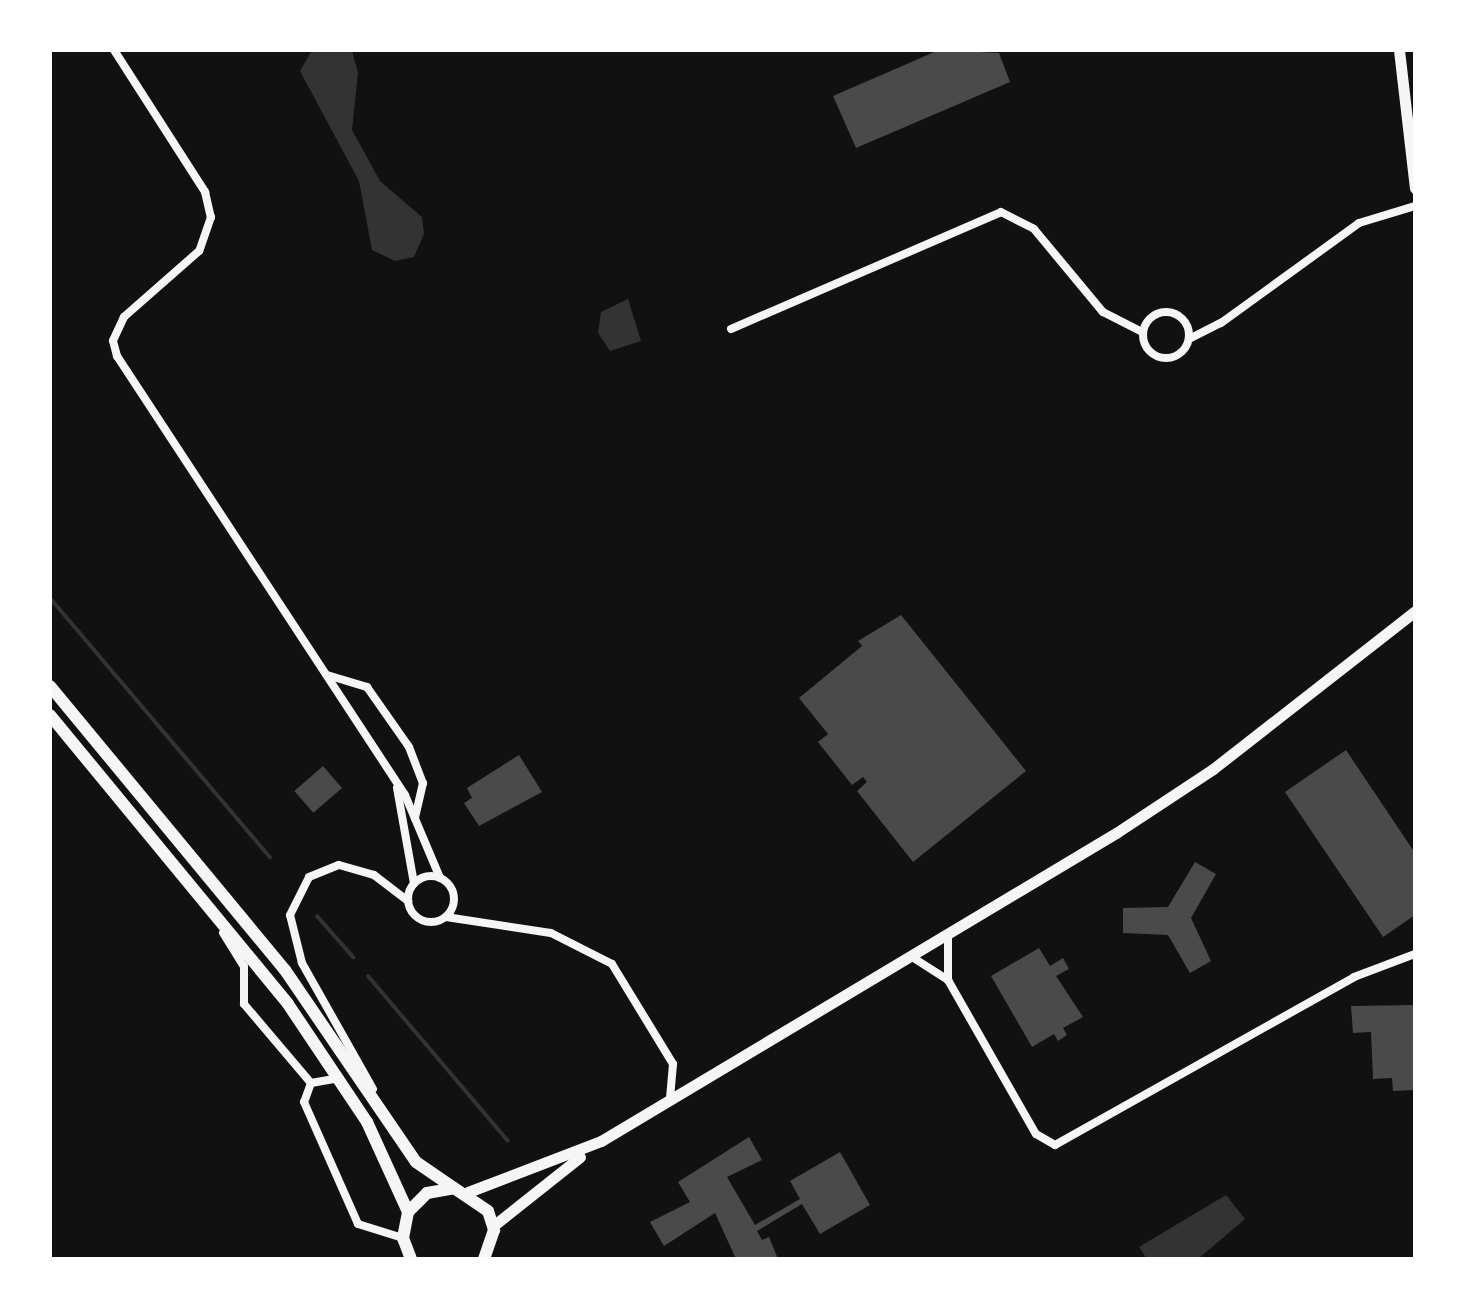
<!DOCTYPE html>
<style>
body{margin:0}
#map{position:relative;width:1465px;height:1309px;overflow:hidden;background:#111;font-family:Signika,sans-serif}
div>[style]{position:absolute}
.water>*{inset:0;background:#333}
.stream>*{height:4px;margin:-2px;padding:0 2px;transform-origin:2px;border-radius:2px;background:#333}
.building>*{inset:0;background:#4a4a4a;transform-origin:0 0}
.minor>*{height:8px;margin:-4px;padding:0 4px;transform-origin:4px;border-radius:4px;background:#f5f5f5}
.minor>.ring{margin:-4px;padding:0;box-sizing:content-box;background:none;border:8px solid #f5f5f5;border-radius:50%}
.secondary>*{height:11px;margin:-5.5px;padding:0 5.5px;transform-origin:5.5px;border-radius:5.5px;background:#f5f5f5}
.primary>*{height:12px;margin:-6px;padding:0 6px;transform-origin:6px;border-radius:6px;background:#f5f5f5}
span{translate:-50% -50%;white-space:nowrap;text-align:center;line-height:1.15;-webkit-text-stroke:10px #fff;paint-order:stroke}
.frame{position:absolute;inset:0;border:52px solid #fff;pointer-events:none}
</style>
<div id="map">
<div class="water">
<div style="clip-path:polygon(312px 50px,352px 51px,358px 73px,352px 130px,380px 181px,422px 217px,424px 234px,414px 257px,395px 261px,372px 250px,359px 181px,300px 71px)"></div>
<div style="clip-path:polygon(628px 299px,641px 341px,610px 351px,598px 333px,601px 312px)"></div>
<div style="clip-path:polygon(1226px 1195px,1245px 1219px,1198px 1259px,1147px 1259px,1139px 1247px)"></div>
</div>
<div class="stream">
<div style="left:50px;top:598px;width:340px;rotate:49.7deg"></div>
<div style="left:317px;top:916px;width:55px;rotate:48.7deg"></div>
<div style="left:368px;top:976px;width:216px;rotate:49.7deg"></div>
</div>
<div class="building">
<div style="clip-path:polygon(939px 50px,999px 53px,1010px 82px,856px 148px,833px 96px)"></div>
<div style="clip-path:polygon(901px 615px,1026px 771px,913px 862px,857px 791px,867px 782px,863px 777px,852px 785px,818px 742px,828px 734px,799px 698px,862px 646px,858px 641px)"></div>
<div style="clip-path:polygon(1346px 750px,1415px 853px,1415px 915px,1383px 937px,1285px 792px)"></div>
<div style="clip-path:polygon(519px 755px,542px 792px,479px 826px,464px 803px,472px 798px,467px 788px)"></div>
<div style="left:323px;top:766px;width:29px;height:38px;rotate:49deg"></div>
<div style="clip-path:polygon(1195px 862px,1216px 874px,1191px 918px,1211px 961px,1190px 973px,1168px 935px,1123px 933px,1123px 908px,1168px 907px)"></div>
<div style="clip-path:polygon(1039px 948px,1050px 966px,1063px 958px,1069px 969px,1056px 976px,1083px 1017px,1063px 1028px,1067px 1035px,1058px 1041px,1054px 1034px,1032px 1047px,991px 976px)"></div>
<div style="clip-path:polygon(1415px 1005px,1415px 1090px,1393px 1091px,1392px 1078px,1373px 1079px,1371px 1032px,1353px 1033px,1351px 1006px)"></div>
<div style="clip-path:polygon(749px 1137px,762px 1160px,727px 1177px,755px 1225px,800px 1199px,790px 1181px,840px 1152px,870px 1205px,820px 1234px,802px 1204px,757px 1231px,762px 1240px,769px 1237px,778px 1259px,736px 1259px,715px 1213px,664px 1246px,650px 1222px,690px 1202px,678px 1182px)"></div>
</div>
<div class="minor">
<div style="left:114px;top:50px;width:169px;rotate:57.3deg"></div>
<div style="left:205px;top:192px;width:26px;rotate:77deg"></div>
<div style="left:211px;top:217px;width:36px;rotate:109deg"></div>
<div style="left:199px;top:251px;width:100px;rotate:138.7deg"></div>
<div style="left:124px;top:317px;width:26px;rotate:115deg"></div>
<div style="left:113px;top:341px;width:16px;rotate:75deg"></div>
<div style="left:117px;top:356px;width:525px;rotate:56.73deg"></div>
<div style="left:405px;top:795px;width:90px;rotate:67.1deg"></div>
<div class="ring" style="left:1143px;top:312px;width:38px;height:38px"></div>
<div style="left:731px;top:329px;width:294px;rotate:-23.4deg"></div>
<div style="left:1001px;top:212px;width:37px;rotate:27deg"></div>
<div style="left:1034px;top:229px;width:108px;rotate:50.3deg"></div>
<div style="left:1103px;top:312px;width:44px;rotate:27.1deg"></div>
<div style="left:1189px;top:339px;width:36px;rotate:-27deg"></div>
<div style="left:1221px;top:323px;width:170px;rotate:-35.9deg"></div>
<div style="left:1359px;top:223px;width:59px;rotate:-16.9deg"></div>
<div style="left:327px;top:675px;width:42px;rotate:16.7deg"></div>
<div style="left:367px;top:687px;width:73px;rotate:55deg"></div>
<div style="left:409px;top:747px;width:39px;rotate:69deg"></div>
<div style="left:423px;top:783px;width:36px;rotate:103deg"></div>
<div style="left:397px;top:788px;width:97px;rotate:79.9deg"></div>
<div class="ring" style="left:408px;top:876px;width:38px;height:38px"></div>
<div style="left:446px;top:917px;width:106px;rotate:8.7deg"></div>
<div style="left:551px;top:933px;width:68px;rotate:26.9deg"></div>
<div style="left:612px;top:964px;width:117px;rotate:58.6deg"></div>
<div style="left:673px;top:1064px;width:37px;rotate:95deg"></div>
<div style="left:223px;top:933px;width:39px;rotate:58deg"></div>
<div style="left:244px;top:966px;width:38px;rotate:90deg"></div>
<div style="left:244px;top:1004px;width:104px;rotate:49.7deg"></div>
<div style="left:948px;top:935px;width:45px;rotate:90deg"></div>
<div style="left:912px;top:957px;width:43px;rotate:32.6deg"></div>
<div style="left:948px;top:980px;width:177px;rotate:60.3deg"></div>
<div style="left:1036px;top:1134px;width:22px;rotate:30deg"></div>
<div style="left:1055px;top:1145px;width:343px;rotate:-29.3deg"></div>
<div style="left:1354px;top:977px;width:65px;rotate:-20.7deg"></div>
<div style="left:311px;top:1083px;width:20px;rotate:110deg"></div>
<div style="left:304px;top:1102px;width:133px;rotate:66.1deg"></div>
<div style="left:358px;top:1224px;width:47px;rotate:17.3deg"></div>
<div style="left:311px;top:1083px;width:29px;rotate:-10deg"></div>
<div style="left:373px;top:1089px;width:145px;rotate:-119.4deg"></div>
<div style="left:302px;top:963px;width:49px;rotate:-104deg"></div>
<div style="left:290px;top:915px;width:42px;rotate:-63.4deg"></div>
<div style="left:309px;top:877px;width:32px;rotate:-22deg"></div>
<div style="left:339px;top:865px;width:36px;rotate:16deg"></div>
<div style="left:374px;top:875px;width:43px;rotate:37.4deg"></div>
</div>
<div class="secondary">
<div style="left:1399px;top:50px;width:139px;rotate:83.4deg"></div>
<div style="left:468px;top:1192px;width:142px;rotate:-21deg"></div>
<div style="left:601px;top:1141px;width:600px;rotate:-30.88deg"></div>
<div style="left:1116px;top:833px;width:116px;rotate:-33.4deg"></div>
<div style="left:1213px;top:769px;width:256px;rotate:-38deg"></div>
<div style="left:493px;top:1226px;width:111px;rotate:-38.4deg"></div>
</div>
<div class="primary">
<div style="left:50px;top:686px;width:369px;rotate:50.4deg"></div>
<div style="left:285px;top:970px;width:232px;rotate:55.7deg"></div>
<div style="left:416px;top:1162px;width:46px;rotate:34.4deg"></div>
<div style="left:50px;top:715px;width:374px;rotate:50.5deg"></div>
<div style="left:288px;top:1004px;width:142px;rotate:56.2deg"></div>
<div style="left:367px;top:1122px;width:99px;rotate:65.5deg"></div>
<div style="left:411px;top:1259px;width:22px;rotate:-111deg"></div>
<div style="left:403px;top:1238px;width:26px;rotate:-79deg"></div>
<div style="left:408px;top:1212px;width:27px;rotate:-45deg"></div>
<div style="left:427px;top:1193px;width:27px;rotate:-10deg"></div>
<div style="left:454px;top:1188px;width:41px;rotate:34.1deg"></div>
<div style="left:488px;top:1211px;width:20px;rotate:72deg"></div>
<div style="left:494px;top:1230px;width:31px;rotate:109deg"></div>
</div>
<div class="frame"></div>
</div>
